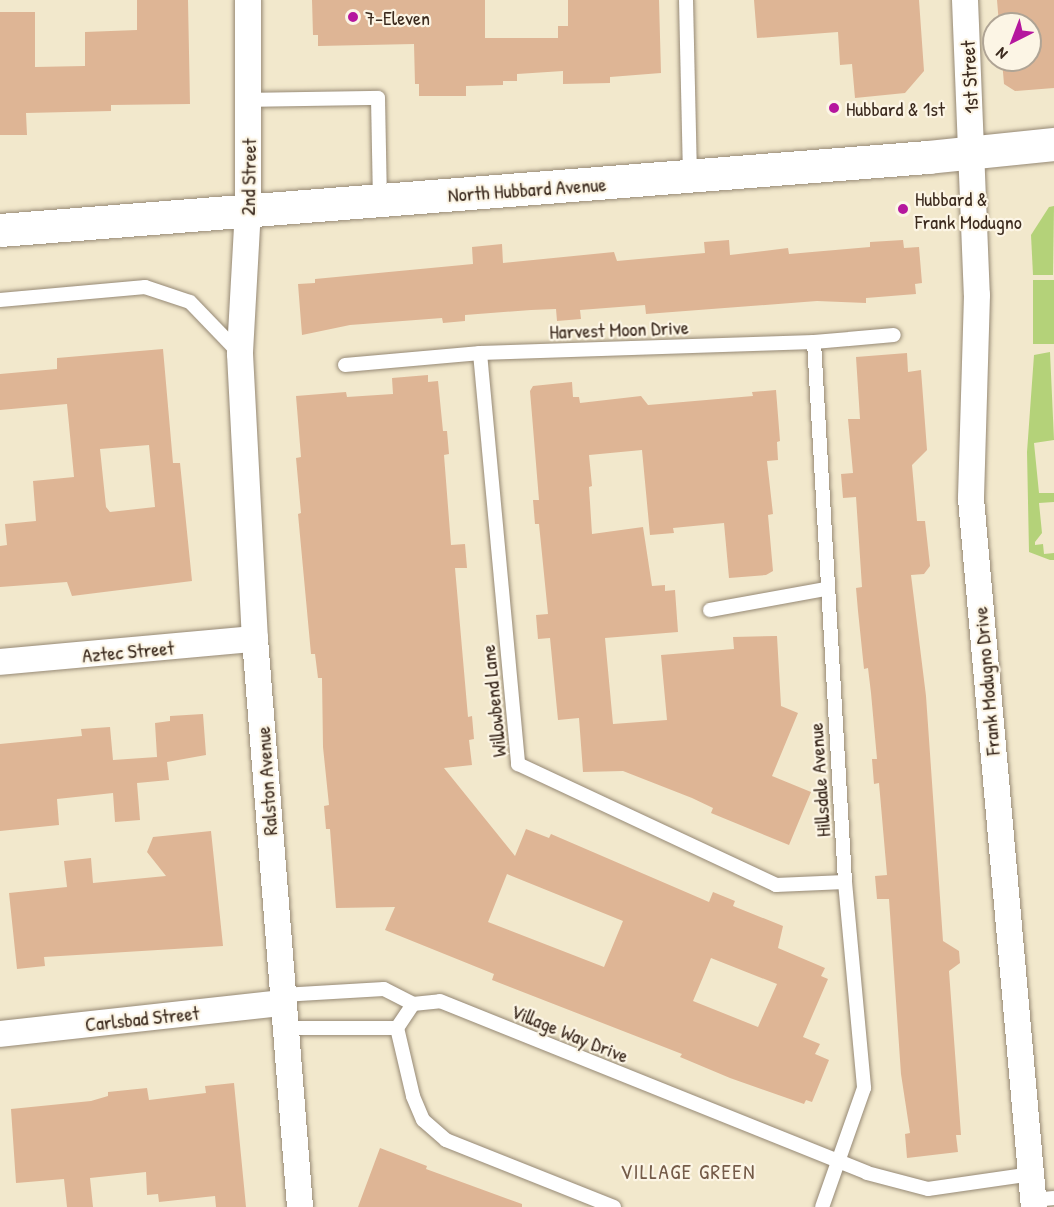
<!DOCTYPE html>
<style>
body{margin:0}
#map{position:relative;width:1054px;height:1207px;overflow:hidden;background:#f2e8cc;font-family:"Patrick Hand",sans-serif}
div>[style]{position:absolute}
.green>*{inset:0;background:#b4d279;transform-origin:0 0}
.building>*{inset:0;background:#deb595}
.roads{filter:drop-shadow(0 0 2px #968975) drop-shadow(0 0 2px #968975)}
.lane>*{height:14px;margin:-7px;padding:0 7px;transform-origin:7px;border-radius:7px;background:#fff}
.street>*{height:26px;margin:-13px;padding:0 13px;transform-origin:13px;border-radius:13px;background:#fff}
.secondary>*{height:33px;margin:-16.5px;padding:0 16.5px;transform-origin:16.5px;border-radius:16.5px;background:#fff}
.dots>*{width:16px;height:16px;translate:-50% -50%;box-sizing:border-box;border:3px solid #fcf5e5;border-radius:50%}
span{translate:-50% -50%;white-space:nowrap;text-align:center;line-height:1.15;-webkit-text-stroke:4.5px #fcf5e5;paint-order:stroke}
.poi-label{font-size:20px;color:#3b2a1e}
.left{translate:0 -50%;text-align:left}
.street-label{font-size:20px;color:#3b2a1e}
.neighbourhood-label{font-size:21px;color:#745b48;letter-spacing:1.5px}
.north{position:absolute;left:982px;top:12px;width:60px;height:60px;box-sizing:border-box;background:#fcf5e5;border:2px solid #afa495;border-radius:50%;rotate:222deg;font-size:16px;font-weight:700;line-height:24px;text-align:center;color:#3b2a1e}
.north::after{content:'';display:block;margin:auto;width:21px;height:27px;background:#b5179e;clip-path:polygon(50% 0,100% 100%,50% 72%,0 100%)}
</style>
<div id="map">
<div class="green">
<div style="clip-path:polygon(1054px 206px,1053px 275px,1033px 275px,1031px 235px,1049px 207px)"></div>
<div style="left:1054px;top:280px;width:64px;height:21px;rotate:90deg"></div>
<div style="clip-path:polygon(1050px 352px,1054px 440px,1034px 443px,1039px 493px,1054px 493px,1054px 502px,1039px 503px,1042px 533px,1035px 542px,1035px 545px,1043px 544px,1044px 554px,1054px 553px,1054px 560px,1050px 560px,1029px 552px,1027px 452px,1034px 355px)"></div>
</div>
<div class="building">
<div style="clip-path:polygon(137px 0,188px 0,190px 104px,111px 105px,111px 111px,26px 113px,27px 135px,0 135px,0 12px,35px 12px,35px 67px,85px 66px,85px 32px,137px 30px)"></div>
<div style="clip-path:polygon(312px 0,485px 0,485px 38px,558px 38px,558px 26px,568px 26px,568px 0,659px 0,661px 73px,610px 77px,610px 83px,563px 84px,563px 71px,517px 74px,517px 81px,503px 81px,503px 85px,466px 86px,466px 96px,419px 96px,419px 84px,415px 84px,414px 44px,318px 46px,318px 35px,313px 35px)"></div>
<div style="clip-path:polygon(754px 0,919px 0,924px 71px,905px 93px,855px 98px,852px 64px,840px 65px,838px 32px,757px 38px)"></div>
<div style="clip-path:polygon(997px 0,1054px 0,1054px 88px,1015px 91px,1004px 84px,1002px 60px,1030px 60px,1030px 24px,999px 24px)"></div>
<div style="clip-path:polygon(729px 240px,730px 255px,788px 248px,789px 254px,870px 247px,870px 242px,903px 240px,904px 248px,919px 247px,922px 283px,915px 284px,916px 294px,866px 298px,866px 303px,817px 301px,646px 314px,645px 305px,580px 310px,581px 319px,557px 321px,556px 309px,531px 310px,465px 315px,465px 321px,443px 323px,442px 318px,350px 325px,302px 335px,298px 284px,315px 283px,315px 279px,473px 264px,472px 247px,502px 244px,503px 263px,614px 252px,617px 261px,705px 253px,704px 242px)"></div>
<div style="clip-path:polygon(evenodd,163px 349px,173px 463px,180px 463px,192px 581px,72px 596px,67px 582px,0 587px,0 546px,7px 545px,5px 524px,36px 521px,33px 481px,74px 477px,67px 404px,0 410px,0 374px,57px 369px,57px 358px,163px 349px,149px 445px,155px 507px,110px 512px,106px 507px,100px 449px,149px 445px)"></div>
<div style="clip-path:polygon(907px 353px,908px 372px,921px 370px,927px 450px,912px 465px,917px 521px,925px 521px,930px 566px,924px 574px,911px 575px,926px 696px,943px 941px,959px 951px,960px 963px,949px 971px,961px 1135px,956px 1135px,958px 1152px,907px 1158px,905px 1134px,910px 1133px,901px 1074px,889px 899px,877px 899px,875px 876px,887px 875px,879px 783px,874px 784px,872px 759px,877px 759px,871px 693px,868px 668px,864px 669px,858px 611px,856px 588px,862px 587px,856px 497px,843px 498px,841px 474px,853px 473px,848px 419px,860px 419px,856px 357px)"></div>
<div style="clip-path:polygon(evenodd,428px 375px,428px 382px,438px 381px,443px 431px,447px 431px,449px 454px,444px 455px,451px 545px,465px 544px,467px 568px,455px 568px,468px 717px,472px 716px,474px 739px,469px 740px,472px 765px,444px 768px,515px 856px,526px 829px,549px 838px,551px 834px,709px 902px,713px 892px,735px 901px,733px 906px,783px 926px,778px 948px,825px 968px,821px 976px,828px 979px,803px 1037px,820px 1044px,815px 1054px,829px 1060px,812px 1102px,806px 1100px,804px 1104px,730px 1078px,680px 1057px,682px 1054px,492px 980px,494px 974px,385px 930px,395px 907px,336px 908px,330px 829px,326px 829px,324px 806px,329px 805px,323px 747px,322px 678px,318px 678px,315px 654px,311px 654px,298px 514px,301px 513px,296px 458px,301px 457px,296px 396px,346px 392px,347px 397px,393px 394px,392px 378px,428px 375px,507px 874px,623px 921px,604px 967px,488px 922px,507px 874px,428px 375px,711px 958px,777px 984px,758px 1027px,693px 1001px,711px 958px)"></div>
<div style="clip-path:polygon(572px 382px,573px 397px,579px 397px,580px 403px,641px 396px,648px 405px,753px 396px,752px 392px,776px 390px,780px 441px,777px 442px,778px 460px,767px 461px,773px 514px,768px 515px,773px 571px,766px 575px,729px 578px,724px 523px,673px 528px,674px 533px,650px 535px,642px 450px,589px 455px,592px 486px,589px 487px,592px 534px,643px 527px,652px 586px,665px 585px,665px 591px,675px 590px,678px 632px,605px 638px,613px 724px,667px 720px,661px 655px,734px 649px,733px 637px,777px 636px,781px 706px,798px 713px,772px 776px,811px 792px,789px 845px,711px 813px,713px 808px,692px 798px,623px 771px,583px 772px,579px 718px,558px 720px,550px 638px,538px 639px,536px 615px,548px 614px,539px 524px,535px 524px,533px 500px,539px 500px,530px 391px,533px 386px)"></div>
<div style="clip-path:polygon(203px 714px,206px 755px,167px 762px,169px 780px,137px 783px,140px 820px,115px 822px,113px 793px,57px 799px,59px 825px,0 831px,0 744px,82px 736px,81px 729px,110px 727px,113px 760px,157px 757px,155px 723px,170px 721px,170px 716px)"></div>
<div style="clip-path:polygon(211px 831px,223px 946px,44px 957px,45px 966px,17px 969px,9px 893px,67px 887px,64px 861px,91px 858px,93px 883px,166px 876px,147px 852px,153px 837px)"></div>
<div style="clip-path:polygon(234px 1083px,246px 1207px,216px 1207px,215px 1196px,159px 1202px,158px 1194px,147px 1195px,146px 1172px,90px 1178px,93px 1207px,67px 1207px,64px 1179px,16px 1183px,11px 1109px,91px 1101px,108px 1096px,108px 1092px,147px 1088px,149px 1100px,206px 1093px,205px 1086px)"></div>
<div style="clip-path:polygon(380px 1148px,427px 1166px,426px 1169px,522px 1204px,522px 1207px,358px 1207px)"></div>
</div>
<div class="roads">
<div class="lane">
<div style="left:686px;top:0;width:177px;rotate:88.7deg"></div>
<div style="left:248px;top:100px;width:130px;rotate:-0.9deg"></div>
<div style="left:378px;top:98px;width:102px;rotate:88.9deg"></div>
<div style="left:0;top:300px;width:146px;rotate:-5.1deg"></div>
<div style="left:145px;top:287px;width:47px;rotate:18.4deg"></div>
<div style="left:190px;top:302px;width:71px;rotate:46.1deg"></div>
<div style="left:814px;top:342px;width:541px;rotate:86.71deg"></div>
<div style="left:845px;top:882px;width:207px;rotate:84.7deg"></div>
<div style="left:864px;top:1088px;width:126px;rotate:109.4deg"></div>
<div style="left:480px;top:353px;width:413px;rotate:84.7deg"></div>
<div style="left:518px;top:764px;width:285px;rotate:25.1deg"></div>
<div style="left:776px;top:885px;width:69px;rotate:-2.5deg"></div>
<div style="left:345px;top:365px;width:136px;rotate:-5.1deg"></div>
<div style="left:480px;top:353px;width:334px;rotate:-1.9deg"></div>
<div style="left:814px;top:342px;width:80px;rotate:-5deg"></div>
<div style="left:710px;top:610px;width:118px;rotate:-10.3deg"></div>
<div style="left:282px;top:995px;width:102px;rotate:-3.4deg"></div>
<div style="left:384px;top:989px;width:33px;rotate:27deg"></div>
<div style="left:285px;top:1028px;width:112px"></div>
<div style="left:1034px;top:1200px;width:20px;rotate:-6deg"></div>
<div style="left:614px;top:1207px;width:181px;rotate:-158.3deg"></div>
<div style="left:446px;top:1140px;width:30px;rotate:-139deg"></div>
<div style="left:423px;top:1120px;width:26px;rotate:-113deg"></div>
<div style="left:413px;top:1096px;width:70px;rotate:-103.2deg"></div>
<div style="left:397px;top:1028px;width:29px;rotate:-56deg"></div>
<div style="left:413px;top:1004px;width:27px;rotate:-6deg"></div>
<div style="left:440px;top:1001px;width:460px;rotate:21.9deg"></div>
<div style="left:867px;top:1173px;width:63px;rotate:14.7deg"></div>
<div style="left:928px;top:1189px;width:105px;rotate:-8.2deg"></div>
</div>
<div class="street">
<div style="left:248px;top:0;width:209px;rotate:90deg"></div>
<div style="left:248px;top:209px;width:145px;rotate:93.2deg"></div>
<div style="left:240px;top:354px;width:285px;rotate:87deg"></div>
<div style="left:255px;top:639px;width:570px;rotate:85.47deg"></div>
<div style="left:965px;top:0;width:295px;rotate:87.7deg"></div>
<div style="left:977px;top:295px;width:204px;rotate:91.7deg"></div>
<div style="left:971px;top:499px;width:711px;rotate:84.92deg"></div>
<div style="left:0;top:662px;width:256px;rotate:-5.2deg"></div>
<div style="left:0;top:1034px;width:285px;rotate:-6.3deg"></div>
</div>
<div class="secondary">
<div style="left:0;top:230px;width:931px;rotate:-4.5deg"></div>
<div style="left:928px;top:157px;width:127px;rotate:-5.9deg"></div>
</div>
</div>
<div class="dots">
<div style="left:353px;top:17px;background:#b5179e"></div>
<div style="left:834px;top:108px;background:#b5179e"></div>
<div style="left:903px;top:209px;background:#b5179e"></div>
</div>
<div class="poi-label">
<span class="left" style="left:365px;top:17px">7-Eleven</span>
<span class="left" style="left:846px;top:108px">Hubbard &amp; 1st</span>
<span class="left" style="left:915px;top:210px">Hubbard &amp;<br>Frank Modugno</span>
</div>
<div class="street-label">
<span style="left:969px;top:77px;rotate:-93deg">1st Street</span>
<span style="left:248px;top:177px;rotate:-89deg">2nd Street</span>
<span style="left:527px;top:189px;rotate:-4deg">North Hubbard Avenue</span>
<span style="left:619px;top:329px;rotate:-2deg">Harvest Moon Drive</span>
<span style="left:128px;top:651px;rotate:-5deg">Aztec Street</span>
<span style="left:986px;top:681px;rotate:-95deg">Frank Modugno Drive</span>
<span style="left:493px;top:701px;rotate:-96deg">Willowbend Lane</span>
<span style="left:819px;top:780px;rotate:-94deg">Hillsdale Avenue</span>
<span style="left:266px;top:781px;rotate:-94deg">Ralston Avenue</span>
<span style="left:142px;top:1018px;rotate:-6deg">Carlsbad Street</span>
<span style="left:570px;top:1033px;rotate:22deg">Village Way Drive</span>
</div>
<div class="neighbourhood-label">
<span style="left:688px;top:1172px">VILLAGE GREEN</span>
</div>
<div class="north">N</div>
</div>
